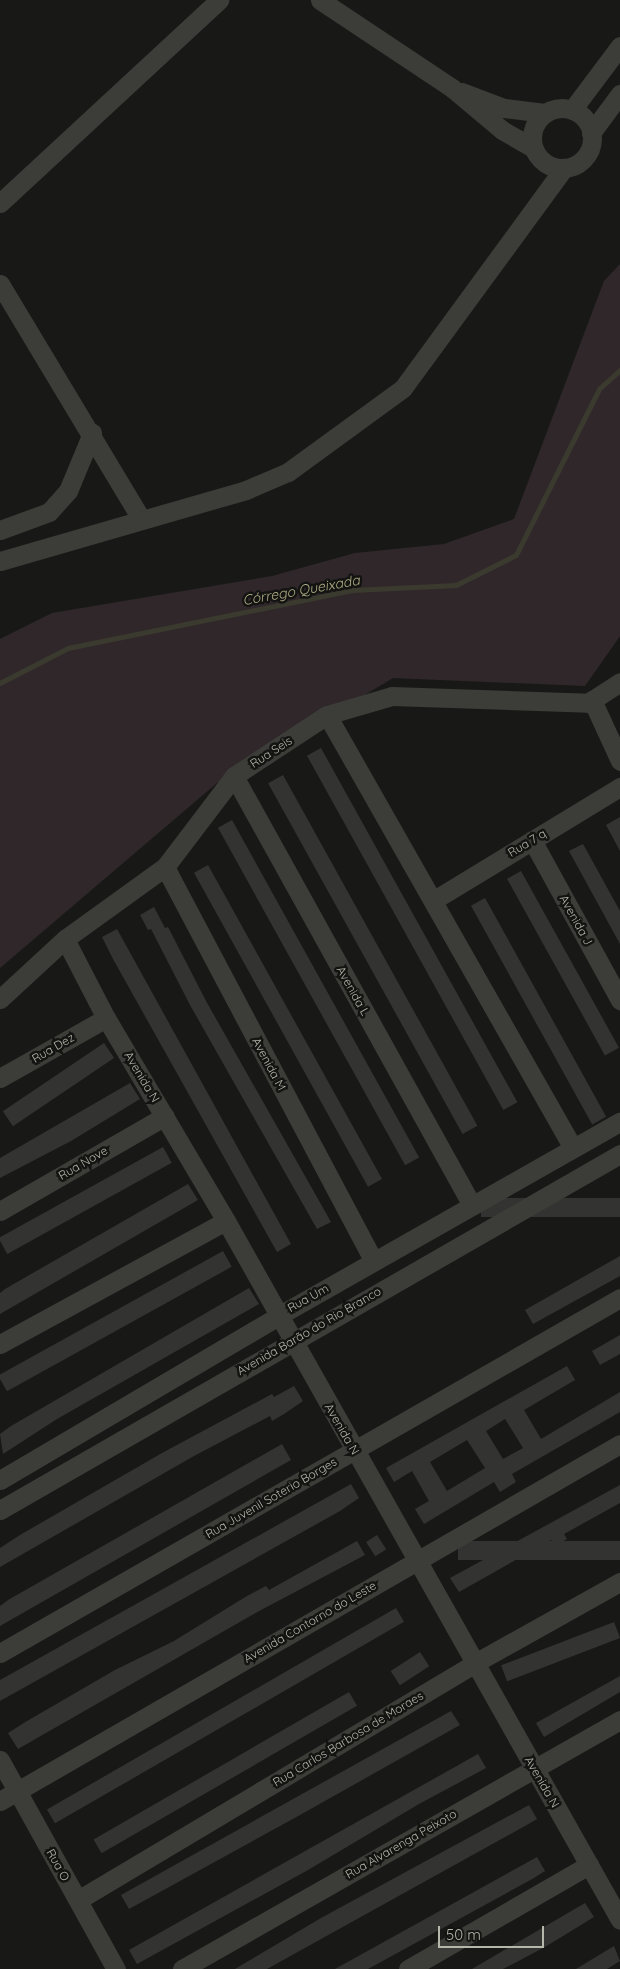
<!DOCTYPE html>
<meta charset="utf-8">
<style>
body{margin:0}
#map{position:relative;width:620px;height:1969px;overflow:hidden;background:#181917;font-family:Quicksand,sans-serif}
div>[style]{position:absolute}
.green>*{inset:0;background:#30272b}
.stream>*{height:4.5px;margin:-2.25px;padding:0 2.25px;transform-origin:2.25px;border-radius:2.25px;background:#3b3a2e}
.building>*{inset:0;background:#333432;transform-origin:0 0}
.minor>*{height:19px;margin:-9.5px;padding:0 9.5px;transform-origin:9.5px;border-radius:9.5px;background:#3c3d38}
.minor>.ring{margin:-9.5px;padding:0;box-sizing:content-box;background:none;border:19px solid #3c3d38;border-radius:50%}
span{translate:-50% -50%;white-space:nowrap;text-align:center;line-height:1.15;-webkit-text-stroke:5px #131412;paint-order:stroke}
.street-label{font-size:12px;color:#b5b7aa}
.water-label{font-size:14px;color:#afab84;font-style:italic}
.scale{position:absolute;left:438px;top:1926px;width:106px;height:22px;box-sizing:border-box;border:2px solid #b5b7aa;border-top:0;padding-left:6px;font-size:15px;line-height:18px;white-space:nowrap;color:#b5b7aa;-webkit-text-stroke:4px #131412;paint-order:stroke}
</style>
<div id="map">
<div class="green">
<div style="clip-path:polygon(620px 264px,620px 636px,585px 686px,393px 678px,217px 783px,0 968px,0 639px,52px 613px,272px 576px,355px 553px,444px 544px,514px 519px,604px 281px)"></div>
</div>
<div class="stream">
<div style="left:0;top:683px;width:76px;rotate:-27.2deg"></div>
<div style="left:68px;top:648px;width:291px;rotate:-11.5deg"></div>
<div style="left:353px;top:590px;width:103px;rotate:-2.8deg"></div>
<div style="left:456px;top:585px;width:67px;rotate:-26.6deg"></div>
<div style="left:516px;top:555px;width:186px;rotate:-63.4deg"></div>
<div style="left:599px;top:389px;width:28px;rotate:-42deg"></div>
</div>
<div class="building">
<div style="left:321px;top:748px;width:405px;height:16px;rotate:61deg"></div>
<div style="left:283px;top:775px;width:401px;height:17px;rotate:61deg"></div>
<div style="clip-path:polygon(620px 817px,620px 851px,606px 825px)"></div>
<div style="left:232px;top:820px;width:386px;height:16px;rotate:61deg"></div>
<div style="clip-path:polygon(583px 844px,620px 911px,620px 944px,569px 851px)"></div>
<div style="left:208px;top:865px;width:359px;height:16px;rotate:61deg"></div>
<div style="left:521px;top:871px;width:202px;height:16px;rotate:61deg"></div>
<div style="left:485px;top:898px;width:250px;height:16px;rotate:61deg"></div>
<div style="clip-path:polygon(154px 907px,165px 928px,168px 927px,206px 1001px,331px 1222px,317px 1229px,190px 1005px,151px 929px,148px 930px,140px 915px)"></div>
<div style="clip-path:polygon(117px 929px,291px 1244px,277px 1252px,113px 959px,102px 937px)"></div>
<div style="left:104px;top:1043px;width:18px;height:122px;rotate:56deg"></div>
<div style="clip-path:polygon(130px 1083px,140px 1099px,71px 1141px,0 1178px,0 1158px)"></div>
<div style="left:163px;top:1147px;width:18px;height:188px;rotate:61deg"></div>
<div style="clip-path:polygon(188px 1184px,198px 1200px,0 1314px,0 1293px,5px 1289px)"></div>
<div style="left:620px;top:1198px;width:19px;height:139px;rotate:90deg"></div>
<div style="left:223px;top:1251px;width:18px;height:257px;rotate:61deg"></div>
<div style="clip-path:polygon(620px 1256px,620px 1276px,533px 1324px,525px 1310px)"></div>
<div style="clip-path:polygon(249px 1288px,259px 1304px,57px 1419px,3px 1454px,0 1434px,11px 1426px)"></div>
<div style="clip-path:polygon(620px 1335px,620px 1354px,600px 1365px,592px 1351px)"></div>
<div style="clip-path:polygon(evenodd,567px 1366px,575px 1380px,524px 1410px,541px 1439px,620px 1392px,620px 1412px,512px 1474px,516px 1482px,500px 1492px,494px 1482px,424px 1524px,415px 1509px,429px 1501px,412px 1471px,394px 1482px,386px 1468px,567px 1366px,505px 1419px,523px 1448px,503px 1459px,486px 1431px,505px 1419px,567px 1366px,467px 1440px,485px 1468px,447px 1491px,430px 1462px,467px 1440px)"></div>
<div style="clip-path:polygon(294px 1386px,303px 1401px,284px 1414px,272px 1421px,270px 1416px,194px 1456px,0 1567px,0 1548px,20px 1535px,162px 1453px,272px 1394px,274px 1397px)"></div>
<div style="clip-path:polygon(282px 1444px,291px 1460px,0 1626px,0 1606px,8px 1600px)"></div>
<div style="clip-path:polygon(351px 1484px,359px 1498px,340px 1511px,0 1701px,0 1680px)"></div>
<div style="clip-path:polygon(620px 1485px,620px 1503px,564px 1534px,567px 1539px,555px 1546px,551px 1540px,459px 1592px,450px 1578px)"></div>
<div style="left:377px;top:1535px;width:17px;height:13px;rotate:57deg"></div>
<div style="clip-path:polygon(357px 1541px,365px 1555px,261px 1610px,18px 1749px,8px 1733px,27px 1721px,115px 1670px,174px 1641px,247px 1596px,266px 1586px,269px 1590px)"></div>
<div style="left:620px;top:1541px;width:19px;height:162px;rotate:90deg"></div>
<div style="left:396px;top:1608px;width:16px;height:403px;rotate:60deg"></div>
<div style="left:614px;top:1622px;width:17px;height:121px;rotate:69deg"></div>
<div style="left:420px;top:1652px;width:17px;height:35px;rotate:57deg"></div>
<div style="clip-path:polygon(620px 1676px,620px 1692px,544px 1737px,536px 1723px)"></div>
<div style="left:349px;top:1692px;width:16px;height:295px;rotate:60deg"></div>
<div style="clip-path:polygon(451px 1711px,460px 1725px,300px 1815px,129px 1909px,121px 1895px)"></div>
<div style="clip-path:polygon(478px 1754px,486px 1768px,419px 1804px,308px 1870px,137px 1964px,129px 1950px)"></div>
<div style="clip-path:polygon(529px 1805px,537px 1819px,525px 1826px,267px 1969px,235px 1969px,321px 1918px)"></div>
<div style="clip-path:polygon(537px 1857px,545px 1871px,534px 1878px,368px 1969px,335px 1969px)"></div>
<div style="clip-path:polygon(585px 1903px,594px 1917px,545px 1947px,503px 1969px,472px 1969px)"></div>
<div style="clip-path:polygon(614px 1946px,620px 1961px,607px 1969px,576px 1969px)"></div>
</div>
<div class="minor">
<div style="left:320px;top:0;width:159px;rotate:33.7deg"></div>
<div style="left:452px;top:88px;width:65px;rotate:40deg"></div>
<div style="left:502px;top:130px;width:36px;rotate:30deg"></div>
<div style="left:462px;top:92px;width:45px;rotate:20.9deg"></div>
<div style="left:504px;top:108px;width:41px;rotate:7deg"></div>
<div class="ring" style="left:532px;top:108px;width:41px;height:41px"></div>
<div style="left:572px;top:110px;width:80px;rotate:-53.1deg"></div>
<div style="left:591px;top:133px;width:49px;rotate:-53.4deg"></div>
<div style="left:0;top:203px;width:299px;rotate:-42.8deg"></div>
<div style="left:0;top:284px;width:275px;rotate:59deg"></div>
<div style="left:0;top:530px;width:52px;rotate:-20.2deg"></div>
<div style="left:49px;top:512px;width:28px;rotate:-48deg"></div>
<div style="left:68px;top:491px;width:63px;rotate:-67.5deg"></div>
<div style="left:0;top:561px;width:256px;rotate:-16.1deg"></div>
<div style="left:246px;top:490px;width:46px;rotate:-23.2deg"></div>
<div style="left:288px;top:472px;width:142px;rotate:-36.1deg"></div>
<div style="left:403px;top:388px;width:273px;rotate:-53.8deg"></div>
<div style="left:592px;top:700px;width:67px;rotate:65.3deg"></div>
<div style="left:327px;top:715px;width:498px;rotate:60.4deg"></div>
<div style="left:234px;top:776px;width:491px;rotate:61deg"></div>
<div style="left:532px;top:840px;width:183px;rotate:61.2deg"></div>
<div style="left:165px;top:867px;width:446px;rotate:62.1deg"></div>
<div style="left:434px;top:900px;width:218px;rotate:-31.3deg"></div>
<div style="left:65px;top:939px;width:89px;rotate:62.6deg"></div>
<div style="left:106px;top:1018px;width:236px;rotate:59.4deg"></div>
<div style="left:226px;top:1221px;width:802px;rotate:60.59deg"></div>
<div style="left:0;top:999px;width:88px;rotate:-42.7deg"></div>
<div style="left:65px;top:939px;width:123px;rotate:-35.8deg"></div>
<div style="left:165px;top:867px;width:114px;rotate:-52.8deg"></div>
<div style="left:234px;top:776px;width:111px;rotate:-33.3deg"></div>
<div style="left:327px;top:715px;width:68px;rotate:-16.3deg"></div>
<div style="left:392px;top:696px;width:196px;rotate:2deg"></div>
<div style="left:588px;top:703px;width:38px;rotate:-33deg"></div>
<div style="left:0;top:1078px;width:122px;rotate:-29.5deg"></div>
<div style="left:0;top:1211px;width:190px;rotate:-29.9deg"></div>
<div style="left:0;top:1344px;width:257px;rotate:-28.6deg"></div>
<div style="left:0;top:1480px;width:323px;rotate:-30.5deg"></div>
<div style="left:278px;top:1316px;width:393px;rotate:-29.6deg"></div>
<div style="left:0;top:1510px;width:715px;rotate:-29.86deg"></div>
<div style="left:0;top:1653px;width:714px;rotate:-29.79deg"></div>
<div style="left:0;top:1760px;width:239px;rotate:61deg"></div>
<div style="left:0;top:1801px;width:715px;rotate:-29.93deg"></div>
<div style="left:78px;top:1900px;width:462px;rotate:-30.8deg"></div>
<div style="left:475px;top:1663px;width:166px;rotate:-29.2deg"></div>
<div style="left:182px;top:1969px;width:504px;rotate:-29.62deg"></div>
<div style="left:408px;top:1969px;width:209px;rotate:-29.9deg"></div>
</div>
<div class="street-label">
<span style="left:271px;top:752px;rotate:-33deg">Rua Seis</span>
<span style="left:527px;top:843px;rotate:-31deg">Rua 7 q</span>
<span style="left:576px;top:920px;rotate:61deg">Avenida J</span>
<span style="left:353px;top:991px;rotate:61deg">Avenida L</span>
<span style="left:53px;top:1048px;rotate:-30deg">Rua Dez</span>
<span style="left:269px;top:1064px;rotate:62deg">Avenida M</span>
<span style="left:142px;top:1077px;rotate:59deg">Avenida N</span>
<span style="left:83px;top:1163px;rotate:-30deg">Rua Nove</span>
<span style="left:308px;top:1298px;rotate:-29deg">Rua Um</span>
<span style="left:309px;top:1331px;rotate:-30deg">Avenida Barão do Rio Branco</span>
<span style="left:342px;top:1429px;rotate:60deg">Avenida N</span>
<span style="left:271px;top:1498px;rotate:-30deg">Rua Juvenil Soterio Borges</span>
<span style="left:310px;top:1622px;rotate:-30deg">Avenida Contorno do Leste</span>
<span style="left:348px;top:1739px;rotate:-31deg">Rua Carlos Barbosa de Moraes</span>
<span style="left:542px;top:1782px;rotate:60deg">Avenida N</span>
<span style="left:401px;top:1844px;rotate:-30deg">Rua Alvarenga Peixoto</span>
<span style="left:58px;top:1865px;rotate:61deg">Rua O</span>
</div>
<div class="water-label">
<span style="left:301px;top:590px;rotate:-10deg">Córrego Queixada</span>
</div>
<div class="scale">50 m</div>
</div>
